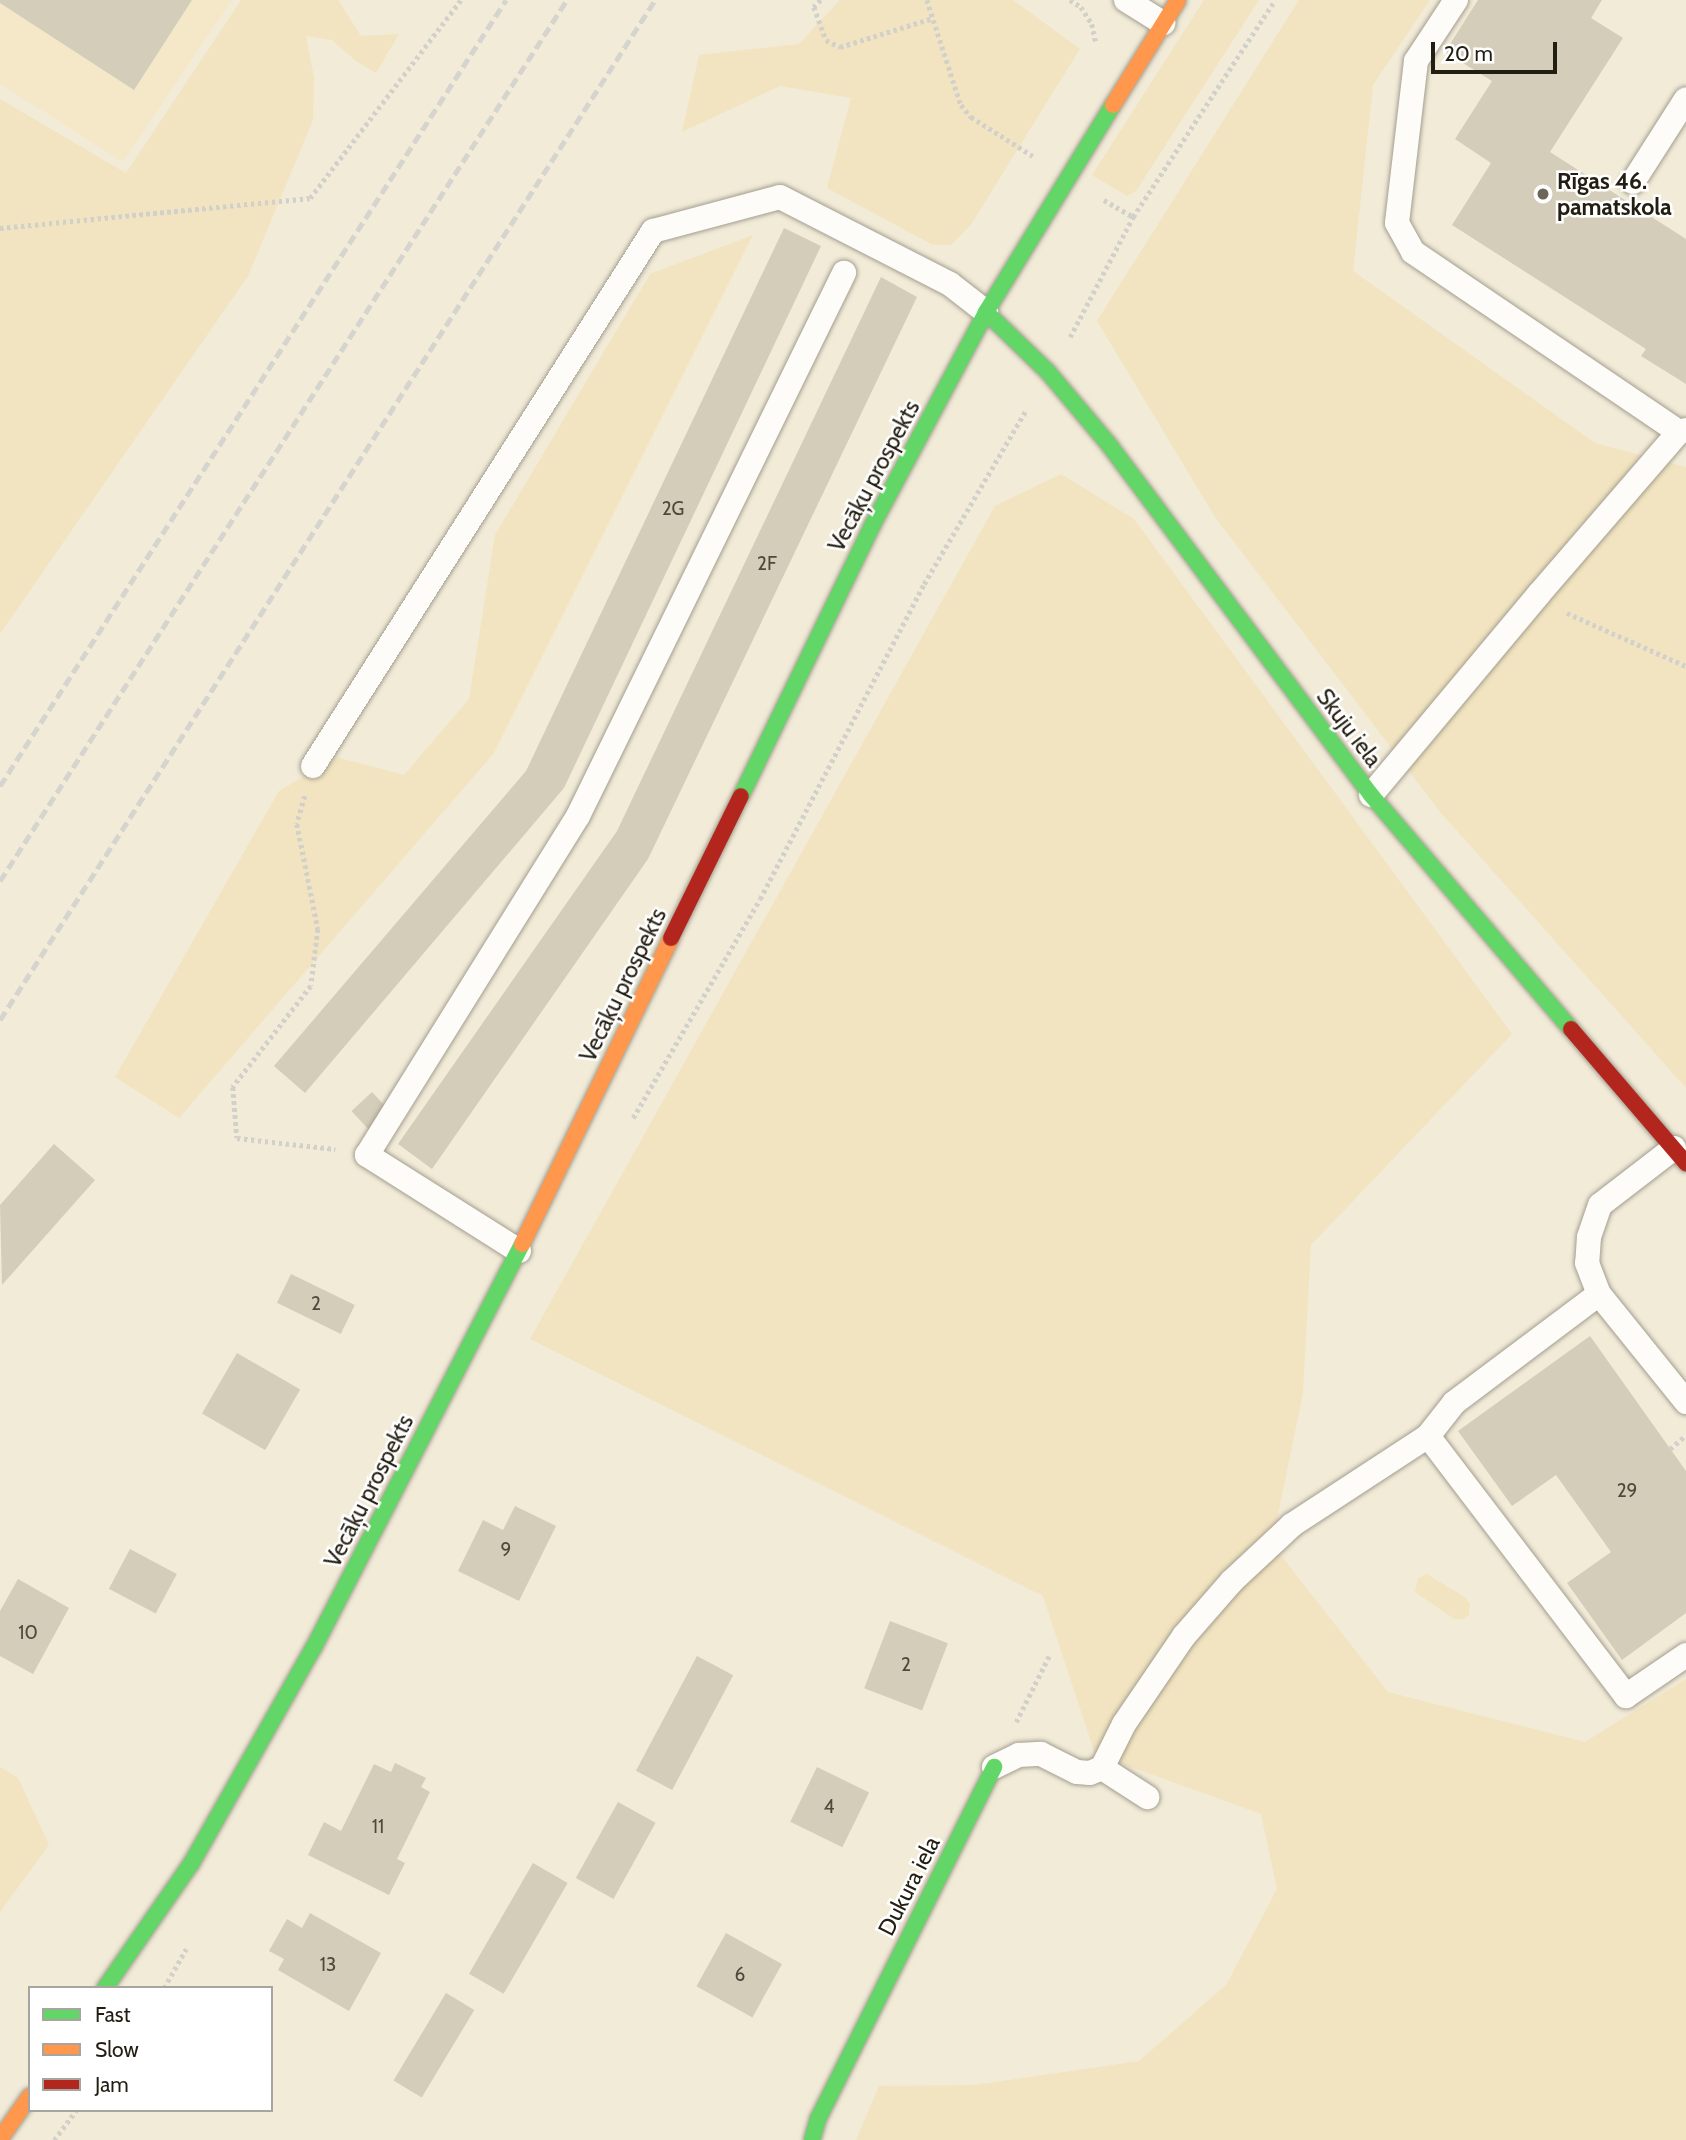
<!DOCTYPE html>
<meta charset="utf-8">
<style>
body{margin:0}
#map{position:relative;width:1686px;height:2140px;overflow:hidden;background:#f2ebd8;font-family:Cabin,sans-serif}
div>[style]{position:absolute}
.built>*{inset:0;background:#f4e8c9}
.green>*{inset:0;background:#f2e4c0}
.building>*{inset:0;background:#d4cdb9;transform-origin:0 0}
.path>*{height:4.5px;margin-top:-2.25px;transform-origin:0;background:repeating-linear-gradient(90deg,#d2d0ca 0 3.5px,transparent 0 7px)}
.roads{filter:drop-shadow(0 0 2px #a39e8f) drop-shadow(0 0 2px #a39e8f)}
.lane>*{height:24px;margin:-12px;padding:0 12px;transform-origin:12px;border-radius:12px;background:#fdfcf9}
.fast>*{height:16px;margin:-8px;padding:0 8px;transform-origin:8px;border-radius:8px;background:#63d668}
.slow>*{height:16px;margin:-8px;padding:0 8px;transform-origin:8px;border-radius:8px;background:#ff974d}
.jam>*{height:16px;margin:-8px;padding:0 8px;transform-origin:8px;border-radius:8px;background:#b3261e}
.rail>*{height:5px;margin-top:-2.5px;transform-origin:0;background:repeating-linear-gradient(90deg,#d6d4ce 0 10px,transparent 0 15px)}
.dots>*{width:19px;height:19px;translate:-50% -50%;box-sizing:border-box;border:4px solid #fff;border-radius:50%}
span{translate:-50% -50%;white-space:nowrap;text-align:center;line-height:1.15;-webkit-text-stroke:5px #fff;paint-order:stroke}
.number-label{font-size:19px;color:#4e4a3b}
.number-label span{-webkit-text-stroke-width:0}
.poi-label{font-size:23px;color:#221e11;font-weight:700}
.left{translate:0 -50%;text-align:left}
.street-label{font-size:23px;color:#221e11}
.legend{position:absolute;left:28px;top:1986px;width:245px;height:126px;box-sizing:border-box;background:#fff;border:2px solid #a7a5a0;margin:0;padding:9px 12px;list-style:none;font-size:21px;color:#221e11}
.legend li{display:flex;align-items:center;gap:14px;height:35px}
.legend b{width:35px;border:2px solid #a7a5a0}
.scale{position:absolute;left:1431px;top:42px;width:126px;height:32px;box-sizing:border-box;border:4px solid #221e11;border-top:0;padding-left:9px;font-size:21px;line-height:24px;white-space:nowrap;color:#221e11;-webkit-text-stroke:5px #fff;paint-order:stroke}
</style>
<div id="map">
<div class="built">
<div style="clip-path:polygon(0 0,232px 0,123px 162px,0 84px)"></div>
</div>
<div class="green">
<div style="clip-path:polygon(241px 0,338px 0,361px 36px,399px 34px,376px 73px,356px 61px,332px 40px,306px 36px,314px 78px,313px 120px,248px 276px,0 634px,0 99px,126px 173px)"></div>
<div style="clip-path:polygon(840px 0,1013px 0,1080px 49px,970px 226px,951px 245px,933px 245px,827px 188px,851px 98px,780px 86px,682px 132px,699px 55px,799px 44px)"></div>
<div style="clip-path:polygon(1204px 0,1259px 0,1136px 191px,1127px 196px,1092px 175px)"></div>
<div style="clip-path:polygon(1299px 0,1430px 0,1373px 85px,1353px 271px,1595px 443px,1686px 467px,1686px 1088px,1441px 813px,1215px 517px,1097px 321px)"></div>
<div style="clip-path:polygon(753px 235px,494px 753px,179px 1118px,115px 1077px,279px 791px,336px 757px,404px 775px,469px 699px,495px 535px,650px 274px)"></div>
<div style="clip-path:polygon(1061px 474px,1134px 519px,1512px 1034px,1311px 1245px,1303px 1393px,1272px 1544px,1388px 1692px,1585px 1742px,1686px 1679px,1686px 2140px,856px 2140px,879px 2086px,975px 2085px,1139px 2061px,1226px 1985px,1277px 1889px,1261px 1814px,1095px 1754px,1043px 1596px,530px 1339px,995px 506px)"></div>
<div style="clip-path:polygon(1427px 1574px,1466px 1598px,1470px 1604px,1469px 1615px,1464px 1619px,1454px 1619px,1415px 1592px,1418px 1579px)"></div>
<div style="clip-path:polygon(0 1767px,18px 1778px,49px 1845px,0 1912px)"></div>
</div>
<div class="building">
<div style="clip-path:polygon(0 0,192px 0,134px 90px,0 3px)"></div>
<div style="clip-path:polygon(1478px 0,1602px 0,1591px 18px,1623px 38px,1550px 152px,1686px 239px,1686px 384px,1641px 356px,1646px 349px,1452px 225px,1491px 163px,1455px 139px,1492px 81px,1445px 52px)"></div>
<div style="clip-path:polygon(784px 228px,821px 246px,564px 788px,305px 1093px,274px 1066px,526px 771px)"></div>
<div style="clip-path:polygon(881px 277px,917px 297px,648px 859px,432px 1169px,398px 1144px,617px 831px)"></div>
<div style="left:372px;top:1092px;width:25px;height:28px;rotate:47deg"></div>
<div style="clip-path:polygon(54px 1144px,95px 1180px,2px 1285px,0 1205px)"></div>
<div style="left:291px;top:1274px;width:71px;height:32px;rotate:26deg"></div>
<div style="clip-path:polygon(1590px 1336px,1686px 1471px,1686px 1613px,1622px 1660px,1567px 1583px,1611px 1552px,1556px 1475px,1512px 1506px,1458px 1431px)"></div>
<div style="left:237px;top:1353px;width:73px;height:70px;rotate:30deg"></div>
<div style="clip-path:polygon(515px 1506px,556px 1526px,519px 1601px,458px 1571px,483px 1520px,503px 1530px)"></div>
<div style="left:130px;top:1549px;width:53px;height:45px;rotate:28deg"></div>
<div style="clip-path:polygon(18px 1579px,69px 1608px,33px 1674px,0 1656px,0 1611px)"></div>
<div style="left:890px;top:1621px;width:62px;height:72px;rotate:21deg"></div>
<div style="left:697px;top:1656px;width:41px;height:130px;rotate:28deg"></div>
<div style="clip-path:polygon(395px 1763px,426px 1778px,421px 1787px,430px 1792px,397px 1859px,405px 1863px,389px 1895px,308px 1855px,324px 1822px,341px 1831px,374px 1764px,391px 1772px)"></div>
<div style="left:817px;top:1767px;width:58px;height:61px;rotate:26deg"></div>
<div style="left:618px;top:1802px;width:43px;height:87px;rotate:29deg"></div>
<div style="left:533px;top:1863px;width:40px;height:128px;rotate:30deg"></div>
<div style="clip-path:polygon(310px 1913px,381px 1953px,349px 2011px,278px 1970px,284px 1959px,269px 1951px,287px 1919px,302px 1928px)"></div>
<div style="left:726px;top:1933px;width:64px;height:61px;rotate:29deg"></div>
<div style="left:446px;top:1993px;width:33px;height:102px;rotate:31deg"></div>
</div>
<div class="path">
<div style="left:821px;top:0;width:10px;rotate:135deg"></div>
<div style="left:814px;top:7px;width:35px;rotate:70deg"></div>
<div style="left:826px;top:40px;width:16px;rotate:27deg"></div>
<div style="left:840px;top:47px;width:97px;rotate:-17.3deg"></div>
<div style="left:927px;top:0;width:110px;rotate:72.1deg"></div>
<div style="left:961px;top:105px;width:16px;rotate:50deg"></div>
<div style="left:971px;top:117px;width:73px;rotate:32.2deg"></div>
<div style="left:1070px;top:0;width:13px;rotate:32deg"></div>
<div style="left:1081px;top:7px;width:20px;rotate:57deg"></div>
<div style="left:1092px;top:24px;width:19px;rotate:78deg"></div>
<div style="left:1104px;top:200px;width:34px;rotate:30deg"></div>
<div style="left:0;top:228px;width:311px;rotate:-5.5deg"></div>
<div style="left:310px;top:198px;width:249px;rotate:-52.7deg"></div>
<div style="left:1070px;top:337px;width:136px;rotate:-62.3deg"></div>
<div style="left:1133px;top:217px;width:259px;rotate:-56.8deg"></div>
<div style="left:1567px;top:613px;width:130px;rotate:24deg"></div>
<div style="left:305px;top:796px;width:29px;rotate:106deg"></div>
<div style="left:297px;top:824px;width:107px;rotate:78.7deg"></div>
<div style="left:318px;top:929px;width:57px;rotate:97deg"></div>
<div style="left:311px;top:986px;width:128px;rotate:127.7deg"></div>
<div style="left:233px;top:1087px;width:51px;rotate:85.5deg"></div>
<div style="left:237px;top:1138px;width:99px;rotate:6.4deg"></div>
<div style="left:633px;top:1118px;width:253px;rotate:-59.9deg"></div>
<div style="left:760px;top:899px;width:355px;rotate:-62.5deg"></div>
<div style="left:924px;top:584px;width:202px;rotate:-59.6deg"></div>
<div style="left:1670px;top:1449px;width:20px;rotate:-41deg"></div>
<div style="left:1016px;top:1722px;width:76px;rotate:-63.4deg"></div>
<div style="left:164px;top:1988px;width:45px;rotate:-60.6deg"></div>
<div style="left:54px;top:2140px;width:38px;rotate:-53deg"></div>
</div>
<div class="roads">
<div class="lane">
<div style="left:1126px;top:0;width:44px;rotate:31.9deg"></div>
<div style="left:1456px;top:0;width:73px;rotate:123.3deg"></div>
<div style="left:1416px;top:61px;width:163px;rotate:96.7deg"></div>
<div style="left:1397px;top:223px;width:33px;rotate:61deg"></div>
<div style="left:1413px;top:252px;width:321px;rotate:34.1deg"></div>
<div style="left:1633px;top:182px;width:98px;rotate:-57.4deg"></div>
<div style="left:313px;top:766px;width:634px;rotate:-57.56deg"></div>
<div style="left:653px;top:231px;width:131px;rotate:-15deg"></div>
<div style="left:780px;top:197px;width:191px;rotate:27.1deg"></div>
<div style="left:950px;top:284px;width:46px;rotate:37.9deg"></div>
<div style="left:1371px;top:795px;width:262px;rotate:-50.1deg"></div>
<div style="left:1539px;top:594px;width:214px;rotate:-49.2deg"></div>
<div style="left:1679px;top:432px;width:7px;rotate:-16deg"></div>
<div style="left:1674px;top:1148px;width:93px;rotate:142.4deg"></div>
<div style="left:1600px;top:1205px;width:34px;rotate:109deg"></div>
<div style="left:1589px;top:1237px;width:26px;rotate:94deg"></div>
<div style="left:1587px;top:1263px;width:33px;rotate:69deg"></div>
<div style="left:1599px;top:1294px;width:139px;rotate:51.1deg"></div>
<div style="left:519px;top:1251px;width:180px;rotate:-147.7deg"></div>
<div style="left:367px;top:1155px;width:399px;rotate:-58.1deg"></div>
<div style="left:578px;top:816px;width:605px;rotate:-63.9deg"></div>
<div style="left:1599px;top:1294px;width:181px;rotate:143.1deg"></div>
<div style="left:1454px;top:1403px;width:42px;rotate:128.2deg"></div>
<div style="left:1428px;top:1436px;width:327px;rotate:52.7deg"></div>
<div style="left:1626px;top:1696px;width:73px;rotate:-34.3deg"></div>
<div style="left:994px;top:1767px;width:28px;rotate:-26deg"></div>
<div style="left:1019px;top:1755px;width:22px;rotate:-3deg"></div>
<div style="left:1041px;top:1754px;width:40px;rotate:26.6deg"></div>
<div style="left:1077px;top:1772px;width:13px;rotate:4deg"></div>
<div style="left:1090px;top:1773px;width:13px;rotate:-23deg"></div>
<div style="left:1102px;top:1768px;width:49px;rotate:-63.4deg"></div>
<div style="left:1124px;top:1724px;width:107px;rotate:-55.7deg"></div>
<div style="left:1184px;top:1636px;width:73px;rotate:-48.9deg"></div>
<div style="left:1232px;top:1581px;width:82px;rotate:-43deg"></div>
<div style="left:1292px;top:1525px;width:163px;rotate:-33.2deg"></div>
<div style="left:1102px;top:1768px;width:54px;rotate:32.8deg"></div>
</div>
<div class="fast">
<div style="left:986px;top:312px;width:86px;rotate:44.1deg"></div>
<div style="left:1048px;top:372px;width:97px;rotate:50deg"></div>
<div style="left:1110px;top:446px;width:436px;rotate:53.2deg"></div>
<div style="left:1371px;top:795px;width:308px;rotate:49.5deg"></div>
<div style="left:741px;top:796px;width:302px;rotate:-64.1deg"></div>
<div style="left:873px;top:524px;width:240px;rotate:-61.9deg"></div>
<div style="left:986px;top:312px;width:243px;rotate:-58.5deg"></div>
<div style="left:105px;top:1988px;width:151px;rotate:-55.3deg"></div>
<div style="left:191px;top:1864px;width:249px;rotate:-60.5deg"></div>
<div style="left:314px;top:1647px;width:454px;rotate:-62.7deg"></div>
<div style="left:812px;top:2140px;width:22px;rotate:-74deg"></div>
<div style="left:818px;top:2119px;width:394px;rotate:-63.4deg"></div>
</div>
<div class="slow">
<div style="left:1113px;top:105px;width:123px;rotate:-58.2deg"></div>
<div style="left:522px;top:1244px;width:340px;rotate:-64deg"></div>
<div style="left:0;top:2139px;width:52px;rotate:-55.1deg"></div>
</div>
<div class="jam">
<div style="left:671px;top:938px;width:158px;rotate:-63.8deg"></div>
<div style="left:1571px;top:1029px;width:177px;rotate:49.4deg"></div>
</div>
</div>
<div class="rail">
<div style="left:0;top:786px;width:935px;rotate:-57.23deg"></div>
<div style="left:0;top:881px;width:1048px;rotate:-57.24deg"></div>
<div style="left:0;top:1020px;width:1212px;rotate:-57.29deg"></div>
</div>
<div class="dots">
<div style="left:1543px;top:194px;background:#6b6657"></div>
</div>
<div class="number-label">
<span style="left:673px;top:509px">2G</span>
<span style="left:767px;top:564px">2F</span>
<span style="left:316px;top:1304px">2</span>
<span style="left:1627px;top:1491px">29</span>
<span style="left:506px;top:1550px">9</span>
<span style="left:28px;top:1633px">10</span>
<span style="left:906px;top:1665px">2</span>
<span style="left:829px;top:1807px">4</span>
<span style="left:378px;top:1827px">11</span>
<span style="left:328px;top:1965px">13</span>
<span style="left:740px;top:1975px">6</span>
</div>
<div class="poi-label">
<span class="left" style="left:1557px;top:194px">Rīgas 46.<br>pamatskola</span>
</div>
<div class="street-label">
<span style="left:874px;top:476px;rotate:-62deg">Vecāķu prospekts</span>
<span style="left:1349px;top:728px;rotate:53deg">Skuju iela</span>
<span style="left:623px;top:985px;rotate:-64deg">Vecāķu prospekts</span>
<span style="left:369px;top:1491px;rotate:-63deg">Vecāķu prospekts</span>
<span style="left:909px;top:1886px;rotate:-63deg">Dukura iela</span>
</div>
<ul class="legend">
<li><b style="height:9px;background:#63d668"></b>Fast</li>
<li><b style="height:9px;background:#ff974d"></b>Slow</li>
<li><b style="height:9px;background:#b3261e"></b>Jam</li>
</ul>
<div class="scale">20 m</div>
</div>
